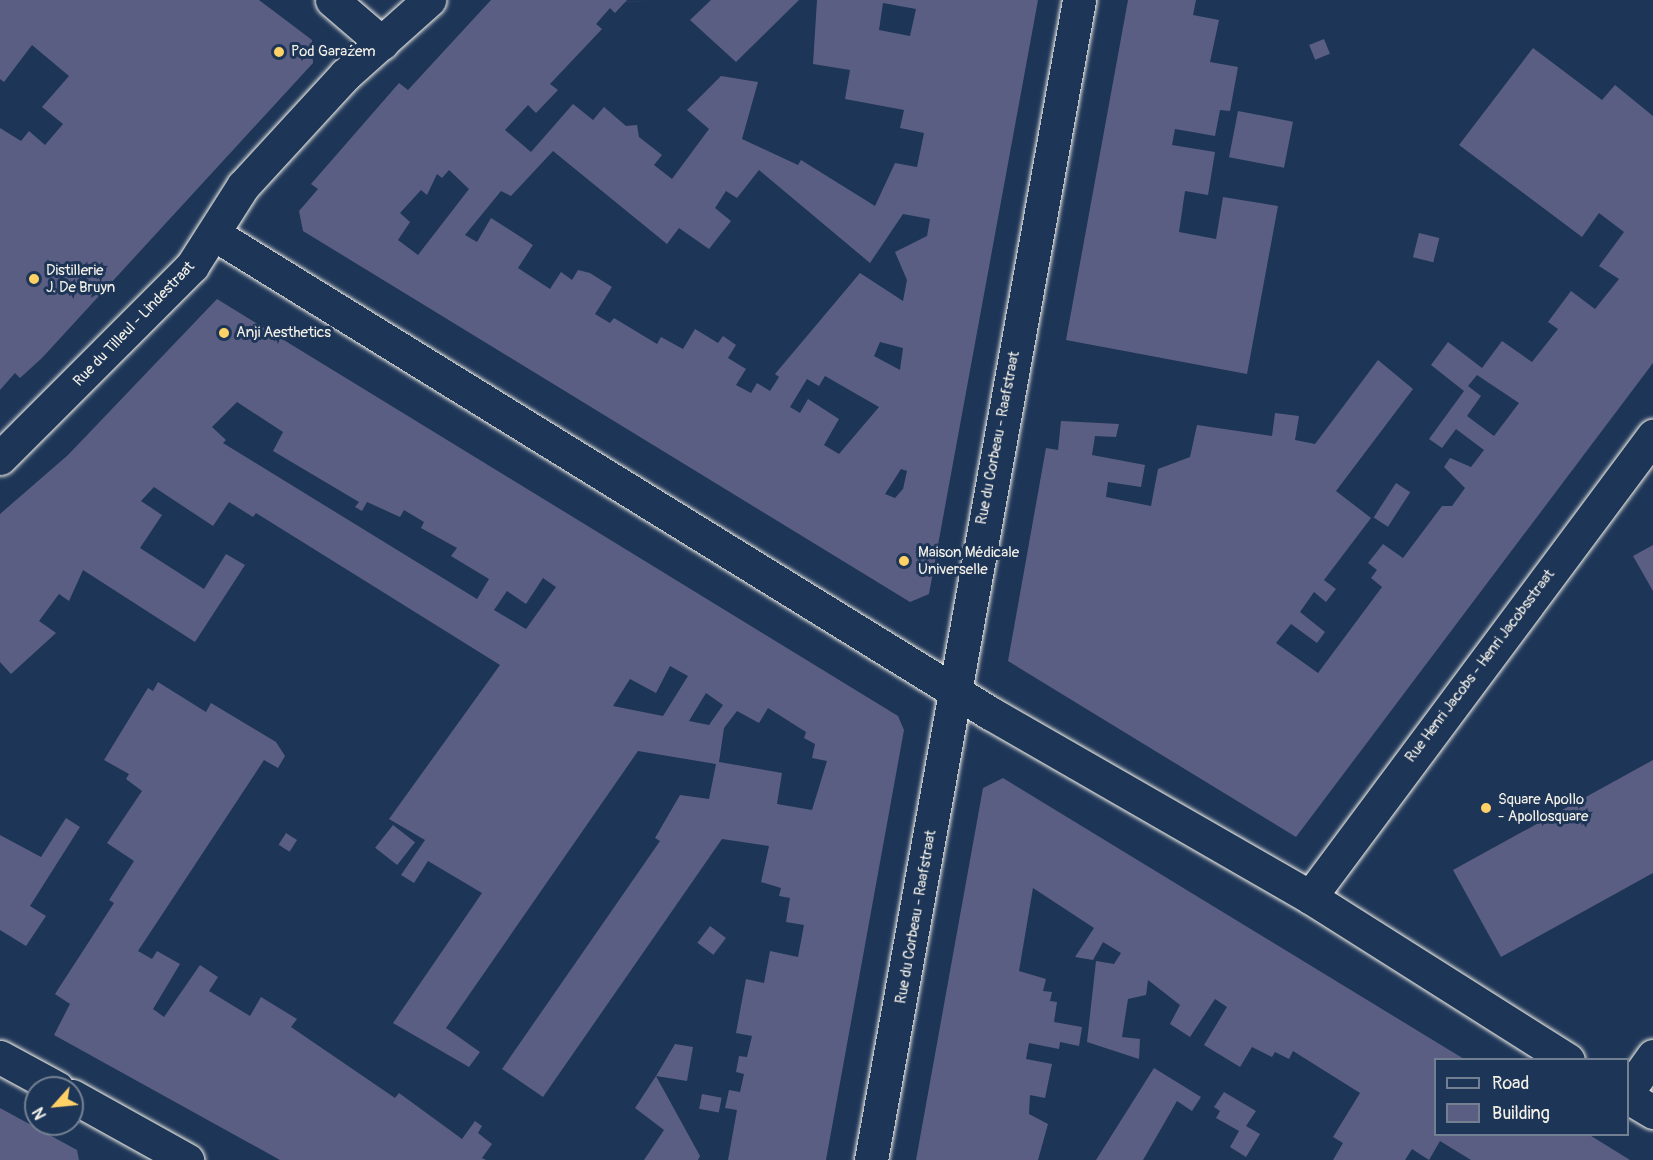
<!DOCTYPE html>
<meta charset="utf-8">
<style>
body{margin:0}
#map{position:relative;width:1653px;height:1160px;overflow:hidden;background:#1d3557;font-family:Pangolin,sans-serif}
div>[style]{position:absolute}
.building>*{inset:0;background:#5b5e83;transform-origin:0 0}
.roads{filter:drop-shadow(0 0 2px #f4f1e8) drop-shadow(0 0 2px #f4f1e8)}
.minor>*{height:33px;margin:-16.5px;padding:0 16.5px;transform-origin:16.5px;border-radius:16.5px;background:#1d3557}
.dots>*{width:16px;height:16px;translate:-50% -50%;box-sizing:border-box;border:3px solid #1d3557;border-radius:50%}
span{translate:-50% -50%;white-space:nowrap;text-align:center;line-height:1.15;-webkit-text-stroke:6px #1d3557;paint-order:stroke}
.poi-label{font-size:15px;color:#f4f1e8}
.left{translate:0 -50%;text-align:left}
.street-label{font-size:15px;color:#f4f1e8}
.legend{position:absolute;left:1434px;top:1058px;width:195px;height:78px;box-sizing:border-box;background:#1d3557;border:2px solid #738091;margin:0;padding:8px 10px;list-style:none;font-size:18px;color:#f4f1e8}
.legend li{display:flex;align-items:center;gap:12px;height:30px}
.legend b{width:30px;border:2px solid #738091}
.north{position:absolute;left:24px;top:1076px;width:60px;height:60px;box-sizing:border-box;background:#1d3557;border:2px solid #738091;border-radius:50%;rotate:243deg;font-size:16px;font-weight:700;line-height:24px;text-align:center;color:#f4f1e8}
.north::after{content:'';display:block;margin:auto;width:21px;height:27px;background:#ffd166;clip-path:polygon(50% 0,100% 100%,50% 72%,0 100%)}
</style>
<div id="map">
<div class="building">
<div style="clip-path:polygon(0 0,259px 0,312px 40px,313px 63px,42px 358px,20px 378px,15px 373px,0 390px,0 128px,21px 141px,29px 131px,45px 145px,63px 124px,42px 107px,69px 76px,32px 45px,4px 82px,0 79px)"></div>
<div style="clip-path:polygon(evenodd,491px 0,627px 0,615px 13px,610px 8px,596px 24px,602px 29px,550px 84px,558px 90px,536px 113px,528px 105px,505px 130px,531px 152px,573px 104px,593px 120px,604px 107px,626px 126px,637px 125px,639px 137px,662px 155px,654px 165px,672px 179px,709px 129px,687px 110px,721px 76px,758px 82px,742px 139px,798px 165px,801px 160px,875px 206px,895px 163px,917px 167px,924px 133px,900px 128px,904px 110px,845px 99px,850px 70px,813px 64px,817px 0,1038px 0,929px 594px,910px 602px,303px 231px,299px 211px,318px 189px,311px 184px,399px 83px,408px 90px,491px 0,883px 3px,916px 9px,910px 36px,879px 30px,883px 3px,491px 0,553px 151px,667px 244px,679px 228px,709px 249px,731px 221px,715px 208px,726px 191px,737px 198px,759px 170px,870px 263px,903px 214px,930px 219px,927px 236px,895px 252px,907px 280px,903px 301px,860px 273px,775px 374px,779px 377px,770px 391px,757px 383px,751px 393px,736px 385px,746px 369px,728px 358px,736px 345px,723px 336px,718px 343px,695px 329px,683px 349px,661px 337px,657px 344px,614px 318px,610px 323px,595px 314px,612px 287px,590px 273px,578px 270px,572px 280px,561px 272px,550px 289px,518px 268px,533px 245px,513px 232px,491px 218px,477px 242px,465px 235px,501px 191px,511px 196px,553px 151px,491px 0,449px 170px,469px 189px,418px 255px,398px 240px,410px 222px,400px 213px,421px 190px,427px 195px,437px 174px,442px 178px,449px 170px,491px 0,880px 342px,903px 348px,900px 370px,874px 356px,880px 342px,491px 0,825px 376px,879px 407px,839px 454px,824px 445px,839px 419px,808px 399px,800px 413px,790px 407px,807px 379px,819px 386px,825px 376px,491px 0,901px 469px,907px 471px,903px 489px,895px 498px,885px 494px,901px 469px)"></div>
<div style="clip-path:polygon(711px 0,799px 0,736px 62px,690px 20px)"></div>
<div style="clip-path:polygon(1128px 0,1196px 0,1193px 15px,1219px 20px,1210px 62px,1238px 67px,1230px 111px,1220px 110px,1215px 136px,1175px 129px,1172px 145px,1215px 152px,1208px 195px,1185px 191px,1179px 232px,1216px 239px,1223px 197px,1278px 206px,1247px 374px,1066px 340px)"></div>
<div style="left:1324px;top:39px;width:16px;height:16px;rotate:68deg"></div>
<div style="clip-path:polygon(evenodd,1533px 48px,1602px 100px,1615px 85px,1653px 116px,1653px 363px,1296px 837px,1008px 661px,1046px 448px,1058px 450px,1061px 421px,1119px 424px,1116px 437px,1095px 436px,1092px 455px,1145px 465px,1141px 487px,1108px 482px,1106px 497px,1151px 506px,1158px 469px,1190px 457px,1197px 425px,1272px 436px,1275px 413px,1299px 416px,1295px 440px,1315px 444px,1378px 360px,1413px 389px,1336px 491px,1371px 518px,1324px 580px,1336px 589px,1326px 602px,1314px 592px,1300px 612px,1325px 632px,1317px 643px,1291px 624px,1276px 643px,1318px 673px,1382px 587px,1371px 578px,1377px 570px,1368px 563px,1383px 544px,1403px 558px,1442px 506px,1452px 506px,1465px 488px,1444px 467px,1450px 458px,1471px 467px,1484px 450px,1456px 429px,1442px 448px,1429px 439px,1464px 391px,1431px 365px,1448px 342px,1482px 368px,1502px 341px,1532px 362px,1558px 329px,1548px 322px,1571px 291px,1595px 309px,1619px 279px,1599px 266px,1624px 232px,1599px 213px,1582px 237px,1459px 145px,1533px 48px,1477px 375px,1519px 403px,1494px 436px,1467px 416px,1481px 396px,1468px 386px,1477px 375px)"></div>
<div style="left:1238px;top:111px;width:56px;height:47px;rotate:11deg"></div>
<div style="left:1419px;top:233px;width:21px;height:25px;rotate:14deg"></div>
<div style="clip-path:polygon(evenodd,217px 299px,898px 716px,904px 730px,826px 1160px,728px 1160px,737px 1110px,725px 1108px,729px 1090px,740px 1092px,744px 1074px,736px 1072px,739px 1056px,747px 1057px,752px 1036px,736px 1033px,746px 979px,764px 983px,770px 951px,798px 957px,804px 925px,786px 922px,790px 898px,779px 896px,781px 888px,761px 882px,769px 846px,722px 839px,543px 1097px,502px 1069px,660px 841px,655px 838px,680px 795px,709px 799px,716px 764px,638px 751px,446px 1028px,480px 1052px,469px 1067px,393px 1023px,482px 893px,428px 861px,414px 883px,401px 875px,425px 840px,389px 819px,500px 665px,256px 513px,253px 517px,229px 502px,213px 526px,154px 487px,141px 501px,162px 515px,140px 548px,204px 589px,226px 554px,245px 565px,195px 642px,83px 570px,69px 601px,59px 594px,39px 621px,56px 633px,11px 674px,0 662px,0 514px,68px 455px,217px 299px,237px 402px,283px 432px,273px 451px,359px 502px,355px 507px,362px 511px,367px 502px,400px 517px,404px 510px,424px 522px,421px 528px,457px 548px,451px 556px,489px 579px,477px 599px,223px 443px,226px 440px,212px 427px,237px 402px,217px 299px,543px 578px,556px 587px,526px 629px,494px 610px,507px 591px,526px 604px,543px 578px,217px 299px,670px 666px,688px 676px,663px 716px,613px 706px,630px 679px,656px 693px,670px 666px,217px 299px,706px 693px,723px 705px,709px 725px,689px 721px,706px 693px,217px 299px,768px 708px,806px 732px,804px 738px,815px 744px,812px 758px,827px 761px,812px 810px,777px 804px,782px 773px,719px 762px,724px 728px,737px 711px,759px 723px,768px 708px)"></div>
<div style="left:1396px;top:483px;width:17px;height:41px;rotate:33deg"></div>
<div style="clip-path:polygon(1653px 545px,1653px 591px,1633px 556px)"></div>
<div style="clip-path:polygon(158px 682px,206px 712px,211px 703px,276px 742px,285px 756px,278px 768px,264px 760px,138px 951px,152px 959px,157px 951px,180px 964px,153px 1009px,164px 1017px,200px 965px,218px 977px,209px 991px,250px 1016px,261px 997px,297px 1019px,291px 1027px,395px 1098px,399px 1093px,462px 1139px,475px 1121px,482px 1126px,478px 1133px,492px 1144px,482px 1158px,486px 1160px,280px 1160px,54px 1035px,70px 1004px,55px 994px,114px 903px,109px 900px,134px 861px,107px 843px,142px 791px,126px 779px,129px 774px,104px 760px,148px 688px,153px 691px)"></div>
<div style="clip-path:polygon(1653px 760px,1653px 873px,1501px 957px,1453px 870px)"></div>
<div style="clip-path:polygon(1003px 778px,1464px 1059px,1436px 1059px,1436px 1134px,1588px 1134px,1630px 1160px,1471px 1160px,1440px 1141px,1429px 1160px,1412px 1149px,1405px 1160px,1333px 1160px,1343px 1143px,1333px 1137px,1360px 1093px,1293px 1051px,1289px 1059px,1275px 1052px,1272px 1057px,1252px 1047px,1240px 1067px,1204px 1045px,1227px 1007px,1215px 999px,1190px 1037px,1170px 1024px,1180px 1005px,1148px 980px,1146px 995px,1128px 999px,1122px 1037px,1140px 1039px,1139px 1059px,1087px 1042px,1096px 961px,1114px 964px,1121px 953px,1103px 942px,1093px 960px,1075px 957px,1094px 928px,1033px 888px,1019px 971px,1046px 979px,1043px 991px,1052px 992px,1050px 1001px,1057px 1002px,1054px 1022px,1082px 1027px,1079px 1046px,1060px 1042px,1059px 1049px,1029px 1043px,1026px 1059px,1052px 1064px,1045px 1098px,1030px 1095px,1029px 1114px,1048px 1124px,1038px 1160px,916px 1160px,983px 788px)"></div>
<div style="clip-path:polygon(66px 818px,80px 827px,30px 906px,46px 916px,26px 946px,0 930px,0 835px,41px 857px)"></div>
<div style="left:393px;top:825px;width:28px;height:29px;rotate:38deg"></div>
<div style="left:286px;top:833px;width:13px;height:14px;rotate:32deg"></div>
<div style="left:710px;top:926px;width:20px;height:21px;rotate:37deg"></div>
<div style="clip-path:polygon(675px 1044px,693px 1047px,687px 1081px,656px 1076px)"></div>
<div style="clip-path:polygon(1154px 1068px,1201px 1097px,1192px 1111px,1177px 1101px,1143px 1160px,1096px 1160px)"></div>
<div style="clip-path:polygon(656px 1076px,700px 1156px,698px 1160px,644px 1160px,664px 1130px,635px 1108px)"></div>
<div style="clip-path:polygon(1224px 1092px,1256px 1111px,1246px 1126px,1260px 1134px,1246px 1157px,1230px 1147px,1239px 1131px,1216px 1118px,1220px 1111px,1214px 1107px)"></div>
<div style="left:702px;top:1094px;width:20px;height:15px;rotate:11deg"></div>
<div style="clip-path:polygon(0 1108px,77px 1150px,79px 1160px,0 1160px)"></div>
</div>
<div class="roads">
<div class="minor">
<div style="left:332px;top:0;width:66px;rotate:40.7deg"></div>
<div style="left:214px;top:234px;width:912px;rotate:31.69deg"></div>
<div style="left:990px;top:713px;width:369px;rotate:29.9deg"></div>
<div style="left:1310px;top:897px;width:305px;rotate:32.3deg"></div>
<div style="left:0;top:458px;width:272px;rotate:-45deg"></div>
<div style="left:192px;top:266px;width:95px;rotate:-57.5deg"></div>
<div style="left:243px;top:186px;width:151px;rotate:-47.4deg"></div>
<div style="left:345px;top:75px;width:113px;rotate:-41.8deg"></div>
<div style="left:1310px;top:897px;width:575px;rotate:-53.35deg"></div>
<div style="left:0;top:1057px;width:65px;rotate:28.5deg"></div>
<div style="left:1628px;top:1091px;width:43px;rotate:-54.5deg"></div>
<div style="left:72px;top:1096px;width:132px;rotate:29.1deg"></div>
<div style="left:1628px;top:1097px;width:29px;rotate:31deg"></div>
<div style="left:871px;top:1160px;width:1179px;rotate:-79.83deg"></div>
</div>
</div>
<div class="dots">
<div style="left:279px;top:52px;background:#ffd166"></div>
<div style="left:34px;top:279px;background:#ffd166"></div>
<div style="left:224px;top:333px;background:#ffd166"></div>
<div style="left:904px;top:561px;background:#ffd166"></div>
<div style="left:1486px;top:808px;background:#ffd166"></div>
</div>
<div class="poi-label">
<span class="left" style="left:291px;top:52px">Pod Garaźem</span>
<span class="left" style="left:46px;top:279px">Distillerie<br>J. De Bruyn</span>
<span class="left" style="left:236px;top:333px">Anji Aesthetics</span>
<span class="left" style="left:918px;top:561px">Maison Médicale<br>Universelle</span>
<span class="left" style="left:1498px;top:808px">Square Apollo<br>- Apollosquare</span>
</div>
<div class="street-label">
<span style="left:134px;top:324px;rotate:-46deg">Rue du Tilleul - Lindestraat</span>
<span style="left:998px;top:438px;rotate:-79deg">Rue du Corbeau - Raafstraat</span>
<span style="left:1480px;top:666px;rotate:-53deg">Rue Henri Jacobs - Henri Jacobsstraat</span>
<span style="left:916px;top:917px;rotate:-80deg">Rue du Corbeau - Raafstraat</span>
</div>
<ul class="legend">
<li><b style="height:8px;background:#1d3557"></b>Road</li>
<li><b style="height:16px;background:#5b5e83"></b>Building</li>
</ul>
<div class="north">N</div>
</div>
